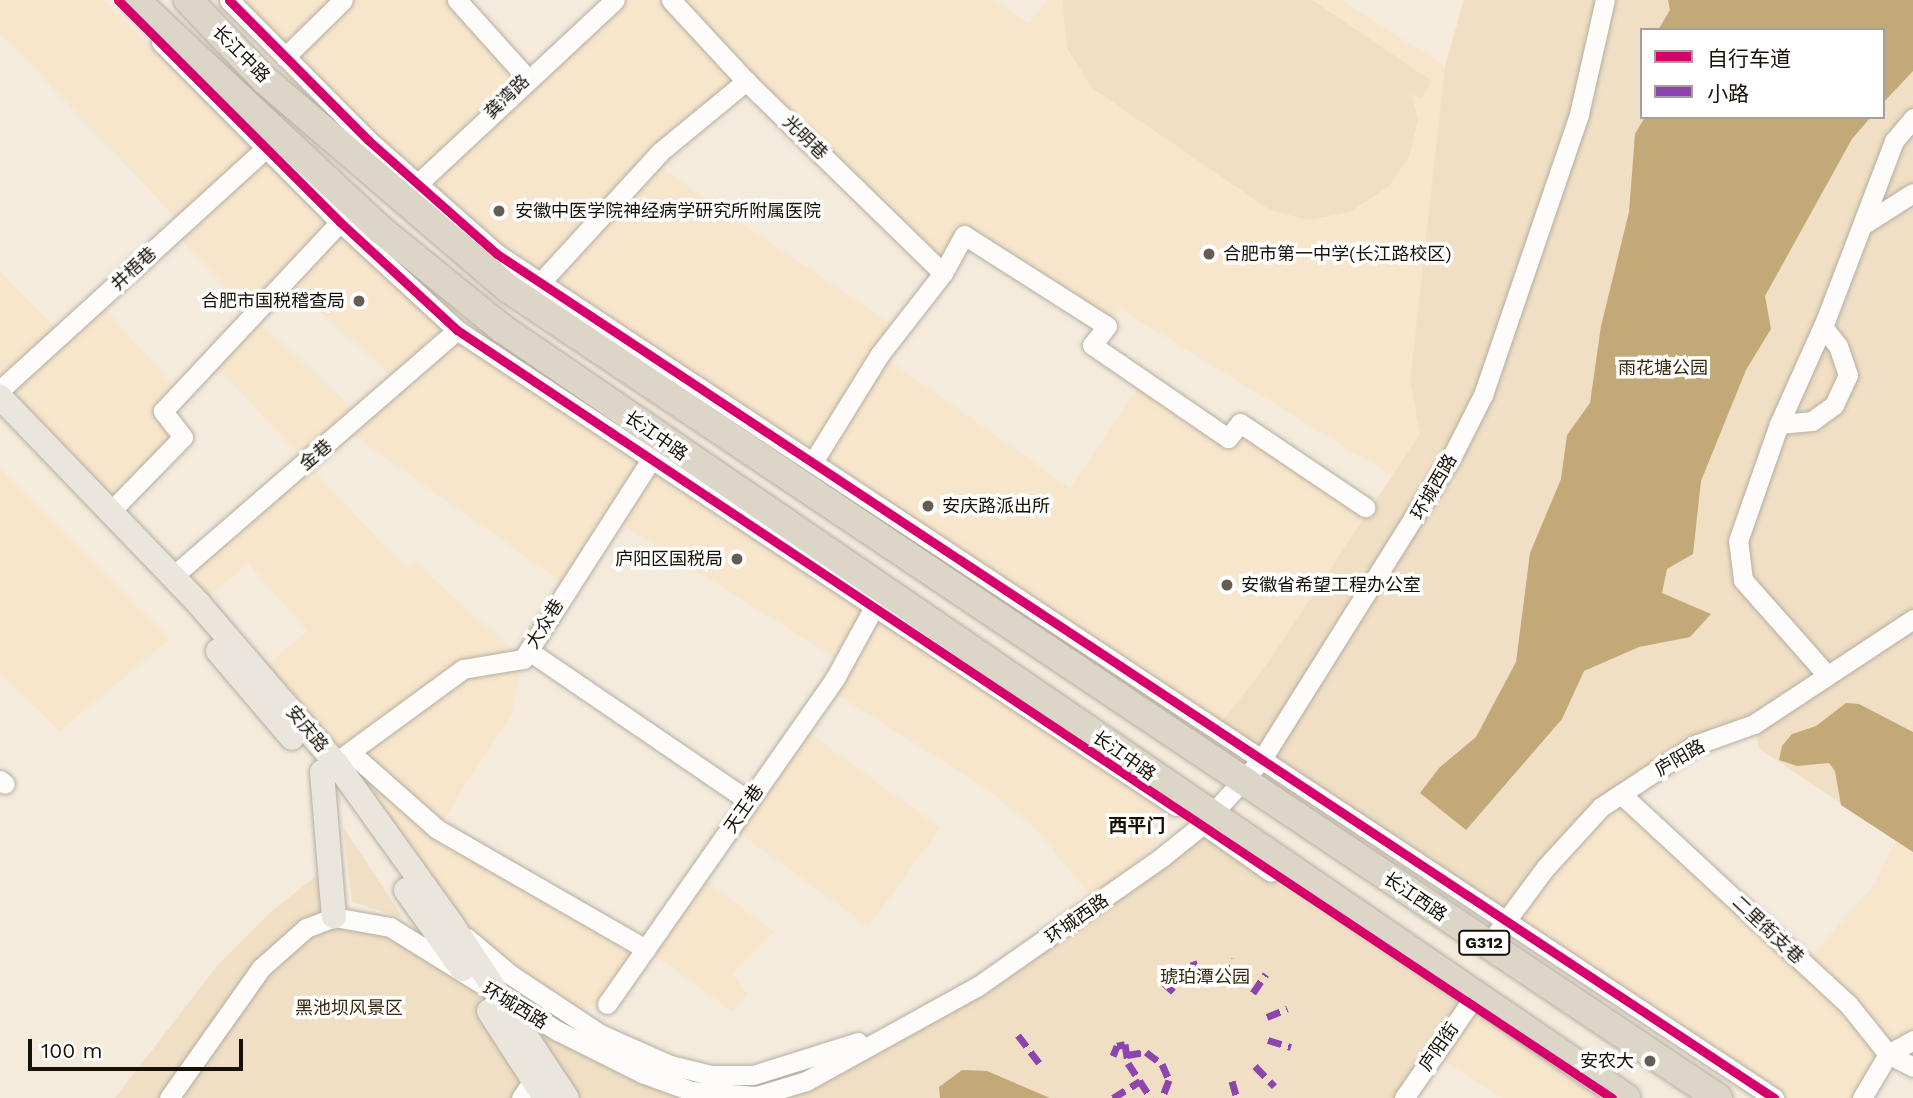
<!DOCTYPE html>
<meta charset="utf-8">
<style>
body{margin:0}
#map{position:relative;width:1913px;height:1098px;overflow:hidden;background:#f4ebdd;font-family:"Work Sans","Noto Sans SC",sans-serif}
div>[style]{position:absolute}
.built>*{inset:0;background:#f7e6cb;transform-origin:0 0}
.green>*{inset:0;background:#f0dfc4}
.water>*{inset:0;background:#c3a878}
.roads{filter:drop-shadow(0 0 2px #b5aea2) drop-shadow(0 0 2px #b5aea2)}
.minor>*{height:19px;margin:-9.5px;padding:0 9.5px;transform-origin:9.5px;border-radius:9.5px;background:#fdfcfa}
.major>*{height:24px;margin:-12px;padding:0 12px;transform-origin:12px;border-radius:12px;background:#eae5dd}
.highway>*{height:28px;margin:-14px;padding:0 14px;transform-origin:14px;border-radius:14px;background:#dcd6c9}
.quiet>*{height:7px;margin-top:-3.5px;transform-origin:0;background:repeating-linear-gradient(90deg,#8e44ad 0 14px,transparent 0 21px)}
.cycleway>*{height:9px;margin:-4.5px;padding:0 4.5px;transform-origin:4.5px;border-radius:4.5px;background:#d6006c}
.dots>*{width:19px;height:19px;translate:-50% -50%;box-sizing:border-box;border:4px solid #fff;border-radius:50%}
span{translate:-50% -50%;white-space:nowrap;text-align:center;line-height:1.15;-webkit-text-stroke:7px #fff;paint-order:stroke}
.shield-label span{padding:2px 5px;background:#fff;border:2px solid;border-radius:5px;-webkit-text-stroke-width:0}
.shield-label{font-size:16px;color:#181106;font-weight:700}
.street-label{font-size:18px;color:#181106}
.poi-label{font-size:18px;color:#181106}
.left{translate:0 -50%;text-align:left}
.right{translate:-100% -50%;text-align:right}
.park-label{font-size:18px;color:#38290c}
.neighbourhood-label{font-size:19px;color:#181106;font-weight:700}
.legend{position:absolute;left:1640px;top:28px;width:245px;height:91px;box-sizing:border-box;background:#fff;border:2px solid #a3a09b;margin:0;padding:9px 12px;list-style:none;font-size:21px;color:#181106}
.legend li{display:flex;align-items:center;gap:14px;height:35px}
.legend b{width:35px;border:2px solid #a3a09b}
.scale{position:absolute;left:28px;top:1039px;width:215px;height:32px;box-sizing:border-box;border:4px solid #181106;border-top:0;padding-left:9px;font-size:21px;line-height:24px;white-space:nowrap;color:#181106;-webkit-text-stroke:5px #fff;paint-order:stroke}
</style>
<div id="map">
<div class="built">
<div style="clip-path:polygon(0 0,103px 0,257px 150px,179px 221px,0 33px)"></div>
<div style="clip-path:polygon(229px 0,457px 0,527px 77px,615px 0,993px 0,1029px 23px,1046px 0,1341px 0,1445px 66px,1410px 381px,1420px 434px,1392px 476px,1120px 309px,1107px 326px,964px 235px,943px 273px,746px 81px,652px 162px,899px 330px,880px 354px,1070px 488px,1143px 380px,1228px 438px,1240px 423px,1370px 511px,1267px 664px,1216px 729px,497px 254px)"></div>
<div style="clip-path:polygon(evenodd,267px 147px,457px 330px,1164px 808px,1156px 845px,1092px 898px,1034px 827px,981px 785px,828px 689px,843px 663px,613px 519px,569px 587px,346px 430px,307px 463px,407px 570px,416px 563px,523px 659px,511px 715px,437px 829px,646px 949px,698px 875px,774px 932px,733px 973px,747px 995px,732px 1011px,646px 949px,607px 1004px,565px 1011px,453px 926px,259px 672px,307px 631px,248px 563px,199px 604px,172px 577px,306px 463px,211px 360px,253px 316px,174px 232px,267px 147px,286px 281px,398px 382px,361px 416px,253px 316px,286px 281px)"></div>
<div style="clip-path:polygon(0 271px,61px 334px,99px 302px,180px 393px,163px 411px,183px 437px,111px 511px,0 397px)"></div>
<div style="clip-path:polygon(0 468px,170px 639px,59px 731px,0 674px)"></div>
<div style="left:801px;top:727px;width:172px;height:122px;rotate:36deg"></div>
<div style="clip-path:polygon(1621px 794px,1804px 964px,1875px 884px,1896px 841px,1913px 852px,1913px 1040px,1862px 1098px,1774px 1098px,1508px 919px)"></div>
<div style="clip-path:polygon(1470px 1003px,1612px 1098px,1503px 1098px,1433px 1055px)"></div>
</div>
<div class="green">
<div style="clip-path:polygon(1062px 0,1312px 0,1432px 81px,1421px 99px,1412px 94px,1418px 120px,1409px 157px,1389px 186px,1350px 212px,1308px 220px,1270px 210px,1092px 88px,1067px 48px)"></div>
<div style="clip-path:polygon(evenodd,1464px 0,1913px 0,1913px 852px,1759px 748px,1754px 725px,1695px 745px,1601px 807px,1508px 919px,1216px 729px,1267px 664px,1420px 434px,1410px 381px,1445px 66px,1464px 0,1642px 30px,1883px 30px,1883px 117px,1642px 117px,1642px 30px)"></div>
<div style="clip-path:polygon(1203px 824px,1469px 1003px,1404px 1098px,567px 1098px,498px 995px,642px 1073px,756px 1096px,906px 1027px)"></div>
<div style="clip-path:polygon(343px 827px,403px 918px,352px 902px)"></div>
<div style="clip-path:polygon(317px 875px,324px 920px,357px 918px,467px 976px,533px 1081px,521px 1098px,115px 1098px,217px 966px,271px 912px)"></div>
</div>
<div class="water">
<div style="clip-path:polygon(1668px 0,1913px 0,1913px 71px,1883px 103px,1883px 30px,1658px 30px,1670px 10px)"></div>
<div style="clip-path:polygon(1645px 117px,1871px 117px,1852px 139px,1765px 296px,1771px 329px,1746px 370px,1701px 481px,1693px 554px,1667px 569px,1662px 593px,1711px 614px,1690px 637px,1639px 647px,1584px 671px,1562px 719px,1466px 830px,1420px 793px,1439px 768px,1476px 737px,1516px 662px,1530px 553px,1561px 479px,1567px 435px,1590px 403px,1601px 326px,1629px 212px,1635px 134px)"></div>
<div style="clip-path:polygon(1846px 703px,1859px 704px,1913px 732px,1913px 852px,1841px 805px,1835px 771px,1829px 763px,1797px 766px,1779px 760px,1782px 746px,1792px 734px,1816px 726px)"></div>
<div style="clip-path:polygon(962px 1070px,987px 1071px,1050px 1098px,940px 1098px,939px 1087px)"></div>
</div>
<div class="roads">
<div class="minor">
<div style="left:229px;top:0;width:197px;rotate:45.2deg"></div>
<div style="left:368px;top:140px;width:172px;rotate:41.5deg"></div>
<div style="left:497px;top:254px;width:1531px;rotate:33.46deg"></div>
<div style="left:457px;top:0;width:105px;rotate:48.1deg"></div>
<div style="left:671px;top:0;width:110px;rotate:47.2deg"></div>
<div style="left:746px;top:81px;width:275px;rotate:44.3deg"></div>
<div style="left:161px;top:42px;width:254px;rotate:45.2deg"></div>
<div style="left:340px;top:222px;width:159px;rotate:42.7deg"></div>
<div style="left:457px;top:330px;width:862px;rotate:33.51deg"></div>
<div style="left:285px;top:57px;width:81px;rotate:-44.5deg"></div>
<div style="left:410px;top:191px;width:280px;rotate:-43deg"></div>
<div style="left:1863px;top:225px;width:59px;rotate:-32.6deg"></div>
<div style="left:541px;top:282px;width:176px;rotate:-47.5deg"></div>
<div style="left:660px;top:152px;width:112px;rotate:-39.5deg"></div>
<div style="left:0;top:390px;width:361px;rotate:-42.3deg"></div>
<div style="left:1779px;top:424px;width:33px;rotate:-5deg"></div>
<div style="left:1812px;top:421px;width:27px;rotate:-36deg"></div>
<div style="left:1834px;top:405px;width:33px;rotate:-65deg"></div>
<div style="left:1848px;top:375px;width:31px;rotate:-109deg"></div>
<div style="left:1838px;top:346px;width:24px;rotate:-128deg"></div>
<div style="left:813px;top:462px;width:127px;rotate:-58.2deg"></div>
<div style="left:880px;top:354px;width:103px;rotate:-52.1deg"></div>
<div style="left:943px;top:273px;width:43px;rotate:-61.1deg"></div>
<div style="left:964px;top:235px;width:169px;rotate:32.5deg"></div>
<div style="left:1107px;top:326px;width:24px;rotate:128deg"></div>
<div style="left:1092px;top:345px;width:165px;rotate:34.4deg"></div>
<div style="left:1228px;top:438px;width:19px;rotate:-51deg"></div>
<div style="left:1240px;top:423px;width:151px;rotate:33.9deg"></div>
<div style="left:111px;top:511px;width:103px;rotate:-45.8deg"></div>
<div style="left:183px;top:437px;width:33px;rotate:-128deg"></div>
<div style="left:163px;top:411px;width:259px;rotate:-46.9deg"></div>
<div style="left:172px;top:577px;width:377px;rotate:-40.9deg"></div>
<div style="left:529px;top:651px;width:266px;rotate:34.3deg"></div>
<div style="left:1827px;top:675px;width:127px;rotate:-131.5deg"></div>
<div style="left:1743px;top:580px;width:39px;rotate:-97deg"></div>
<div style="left:1738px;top:541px;width:124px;rotate:-70.7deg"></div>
<div style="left:1779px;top:424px;width:115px;rotate:-65.9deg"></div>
<div style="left:1826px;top:319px;width:191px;rotate:-69.1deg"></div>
<div style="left:1894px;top:141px;width:30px;rotate:-50deg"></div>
<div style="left:350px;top:752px;width:116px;rotate:41.5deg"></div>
<div style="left:437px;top:829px;width:241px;rotate:29.9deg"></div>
<div style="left:325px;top:770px;width:171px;rotate:-36.2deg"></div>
<div style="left:463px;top:669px;width:61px;rotate:-9.5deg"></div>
<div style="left:523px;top:659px;width:235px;rotate:-57.3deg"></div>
<div style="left:0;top:780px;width:6px;rotate:39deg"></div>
<div style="left:1621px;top:794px;width:309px;rotate:42.8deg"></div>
<div style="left:1848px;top:1004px;width:64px;rotate:51.3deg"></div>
<div style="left:1888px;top:1054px;width:28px;rotate:27deg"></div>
<div style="left:1207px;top:827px;width:78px;rotate:35.1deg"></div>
<div style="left:467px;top:938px;width:57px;rotate:40.1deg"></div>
<div style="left:511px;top:975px;width:107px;rotate:33.5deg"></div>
<div style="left:600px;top:1034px;width:77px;rotate:23.9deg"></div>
<div style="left:670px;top:1065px;width:42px;rotate:13.7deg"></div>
<div style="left:711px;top:1075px;width:42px"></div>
<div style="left:753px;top:1075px;width:110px;rotate:-17.4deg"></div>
<div style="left:1488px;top:945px;width:97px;rotate:-53.4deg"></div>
<div style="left:1546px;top:867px;width:81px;rotate:-47.5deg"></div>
<div style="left:1601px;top:807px;width:113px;rotate:-33.4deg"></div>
<div style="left:1695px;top:745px;width:63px;rotate:-19.6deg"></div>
<div style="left:1754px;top:724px;width:191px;rotate:-33.4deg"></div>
<div style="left:607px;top:1004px;width:396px;rotate:-55deg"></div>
<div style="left:834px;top:680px;width:81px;rotate:-61.2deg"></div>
<div style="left:169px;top:1098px;width:159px;rotate:-54.7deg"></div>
<div style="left:261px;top:968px;width:60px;rotate:-41.6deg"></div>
<div style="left:306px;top:928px;width:30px;rotate:-21deg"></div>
<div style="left:334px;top:917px;width:57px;rotate:10.1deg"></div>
<div style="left:390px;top:927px;width:198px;rotate:31.8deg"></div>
<div style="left:558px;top:1031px;width:94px;rotate:26.6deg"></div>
<div style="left:642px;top:1073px;width:52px;rotate:20.2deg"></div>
<div style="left:691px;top:1091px;width:65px;rotate:4.4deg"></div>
<div style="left:756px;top:1096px;width:52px;rotate:-16.7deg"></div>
<div style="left:806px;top:1081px;width:196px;rotate:-28.9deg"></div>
<div style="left:978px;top:986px;width:225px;rotate:-35deg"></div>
<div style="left:1162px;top:857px;width:53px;rotate:-38.8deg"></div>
<div style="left:1203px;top:824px;width:88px;rotate:-47.8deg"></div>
<div style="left:1262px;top:759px;width:355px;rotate:-57.9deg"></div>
<div style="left:1451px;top:458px;width:71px;rotate:-63.1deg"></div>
<div style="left:1483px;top:395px;width:297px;rotate:-71.1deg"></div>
<div style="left:1579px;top:114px;width:117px;rotate:-77.2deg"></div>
<div style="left:521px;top:1098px;width:21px;rotate:-55deg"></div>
<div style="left:1404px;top:1098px;width:124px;rotate:-55.2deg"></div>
<div style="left:1862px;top:1098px;width:51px;rotate:-59.4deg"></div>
<div style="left:1888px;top:1054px;width:29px;rotate:-29deg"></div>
</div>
<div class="major">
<div style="left:0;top:397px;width:287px;rotate:46.1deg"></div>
<div style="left:199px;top:604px;width:210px;rotate:49.3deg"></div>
<div style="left:336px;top:763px;width:201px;rotate:54.3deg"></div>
<div style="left:453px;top:926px;width:206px;rotate:56.5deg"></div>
<div style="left:218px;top:651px;width:114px;rotate:49.6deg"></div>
<div style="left:322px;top:772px;width:145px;rotate:85.3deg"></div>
<div style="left:406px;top:890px;width:97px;rotate:54.7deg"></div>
<div style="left:489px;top:1011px;width:103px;rotate:57.2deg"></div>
</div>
<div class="highway">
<div style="left:135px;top:0;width:337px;rotate:43.1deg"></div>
<div style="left:381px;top:230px;width:157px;rotate:39.1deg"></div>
<div style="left:503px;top:329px;width:1361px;rotate:34.4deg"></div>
<div style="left:188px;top:0;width:112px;rotate:46.1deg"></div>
<div style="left:266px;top:81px;width:320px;rotate:40.6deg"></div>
<div style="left:509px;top:289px;width:1455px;rotate:33.79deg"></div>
</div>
</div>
<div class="quiet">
<div style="left:1193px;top:961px;width:20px;rotate:70deg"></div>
<div style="left:1230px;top:979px;width:21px;rotate:-85deg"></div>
<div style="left:1163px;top:982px;width:19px;rotate:43deg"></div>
<div style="left:1253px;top:993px;width:23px;rotate:-56deg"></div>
<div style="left:1267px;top:1017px;width:22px;rotate:-22deg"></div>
<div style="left:1018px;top:1035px;width:35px;rotate:53deg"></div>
<div style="left:1268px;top:1040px;width:24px;rotate:17deg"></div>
<div style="left:1127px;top:1055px;width:19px;rotate:-9deg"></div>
<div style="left:1146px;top:1052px;width:20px;rotate:37deg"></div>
<div style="left:1162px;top:1064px;width:17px;rotate:66deg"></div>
<div style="left:1169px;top:1080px;width:19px;rotate:111deg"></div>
<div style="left:1113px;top:1056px;width:11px;rotate:-68deg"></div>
<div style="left:1117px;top:1046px;width:8px;rotate:-14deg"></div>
<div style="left:1125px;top:1044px;width:19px;rotate:81deg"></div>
<div style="left:1128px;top:1063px;width:42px;rotate:56.7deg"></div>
<div style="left:1255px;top:1066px;width:28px;rotate:46deg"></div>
<div style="left:1232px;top:1081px;width:18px;rotate:74deg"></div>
<div style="left:1113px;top:1098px;width:32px;rotate:-32deg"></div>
</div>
<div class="cycleway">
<div style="left:118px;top:0;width:314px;rotate:45deg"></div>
<div style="left:340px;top:222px;width:159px;rotate:42.7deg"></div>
<div style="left:457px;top:330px;width:1387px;rotate:33.62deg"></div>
<div style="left:229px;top:0;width:197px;rotate:45.2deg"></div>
<div style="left:368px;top:140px;width:172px;rotate:41.5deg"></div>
<div style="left:497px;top:254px;width:1531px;rotate:33.46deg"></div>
</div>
<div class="dots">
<div style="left:499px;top:211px;background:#655d51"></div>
<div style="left:1209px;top:254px;background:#655d51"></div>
<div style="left:359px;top:301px;background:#655d51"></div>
<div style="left:928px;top:506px;background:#655d51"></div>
<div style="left:737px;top:559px;background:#655d51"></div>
<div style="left:1227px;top:585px;background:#655d51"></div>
<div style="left:1650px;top:1061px;background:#655d51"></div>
</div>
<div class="shield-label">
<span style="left:1484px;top:943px">G312</span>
</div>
<div class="street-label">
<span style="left:241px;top:54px;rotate:45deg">长江中路</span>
<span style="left:507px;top:97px;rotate:-44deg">龚湾路</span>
<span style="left:805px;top:138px;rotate:44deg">光明巷</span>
<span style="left:134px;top:269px;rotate:-43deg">井梧巷</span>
<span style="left:656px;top:436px;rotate:35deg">长江中路</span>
<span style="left:316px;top:455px;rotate:-40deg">金巷</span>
<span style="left:1434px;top:487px;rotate:-60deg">环城西路</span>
<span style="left:545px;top:624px;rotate:-58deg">大众巷</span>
<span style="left:307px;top:729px;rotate:50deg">安庆路</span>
<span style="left:1124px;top:756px;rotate:35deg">长江中路</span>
<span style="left:1680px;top:758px;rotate:-30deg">庐阳路</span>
<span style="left:744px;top:809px;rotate:-55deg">天王巷</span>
<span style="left:1415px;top:897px;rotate:34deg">长江西路</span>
<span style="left:1077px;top:919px;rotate:-35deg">环城西路</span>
<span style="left:1768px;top:930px;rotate:43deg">二里街支巷</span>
<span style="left:515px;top:1006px;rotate:31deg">环城西路</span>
<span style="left:1439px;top:1047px;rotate:-55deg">庐阳街</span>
</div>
<div class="poi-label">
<span class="left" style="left:515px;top:211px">安徽中医学院神经病学研究所附属医院</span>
<span class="left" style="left:1223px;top:254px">合肥市第一中学(长江路校区)</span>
<span class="right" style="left:345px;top:301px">合肥市国税稽查局</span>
<span class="left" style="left:942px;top:506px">安庆路派出所</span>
<span class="right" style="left:723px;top:559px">庐阳区国税局</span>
<span class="left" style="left:1241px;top:585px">安徽省希望工程办公室</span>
<span class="right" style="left:1634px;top:1061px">安农大</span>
</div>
<div class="park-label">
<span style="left:1663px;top:368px">雨花塘公园</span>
<span style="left:1205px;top:977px">琥珀潭公园</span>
<span style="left:349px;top:1008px">黑池坝风景区</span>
</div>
<div class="neighbourhood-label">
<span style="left:1137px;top:826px">西平门</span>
</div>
<ul class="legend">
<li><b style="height:9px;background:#d6006c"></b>自行车道</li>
<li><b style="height:9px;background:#8e44ad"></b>小路</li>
</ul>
<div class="scale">100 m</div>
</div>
